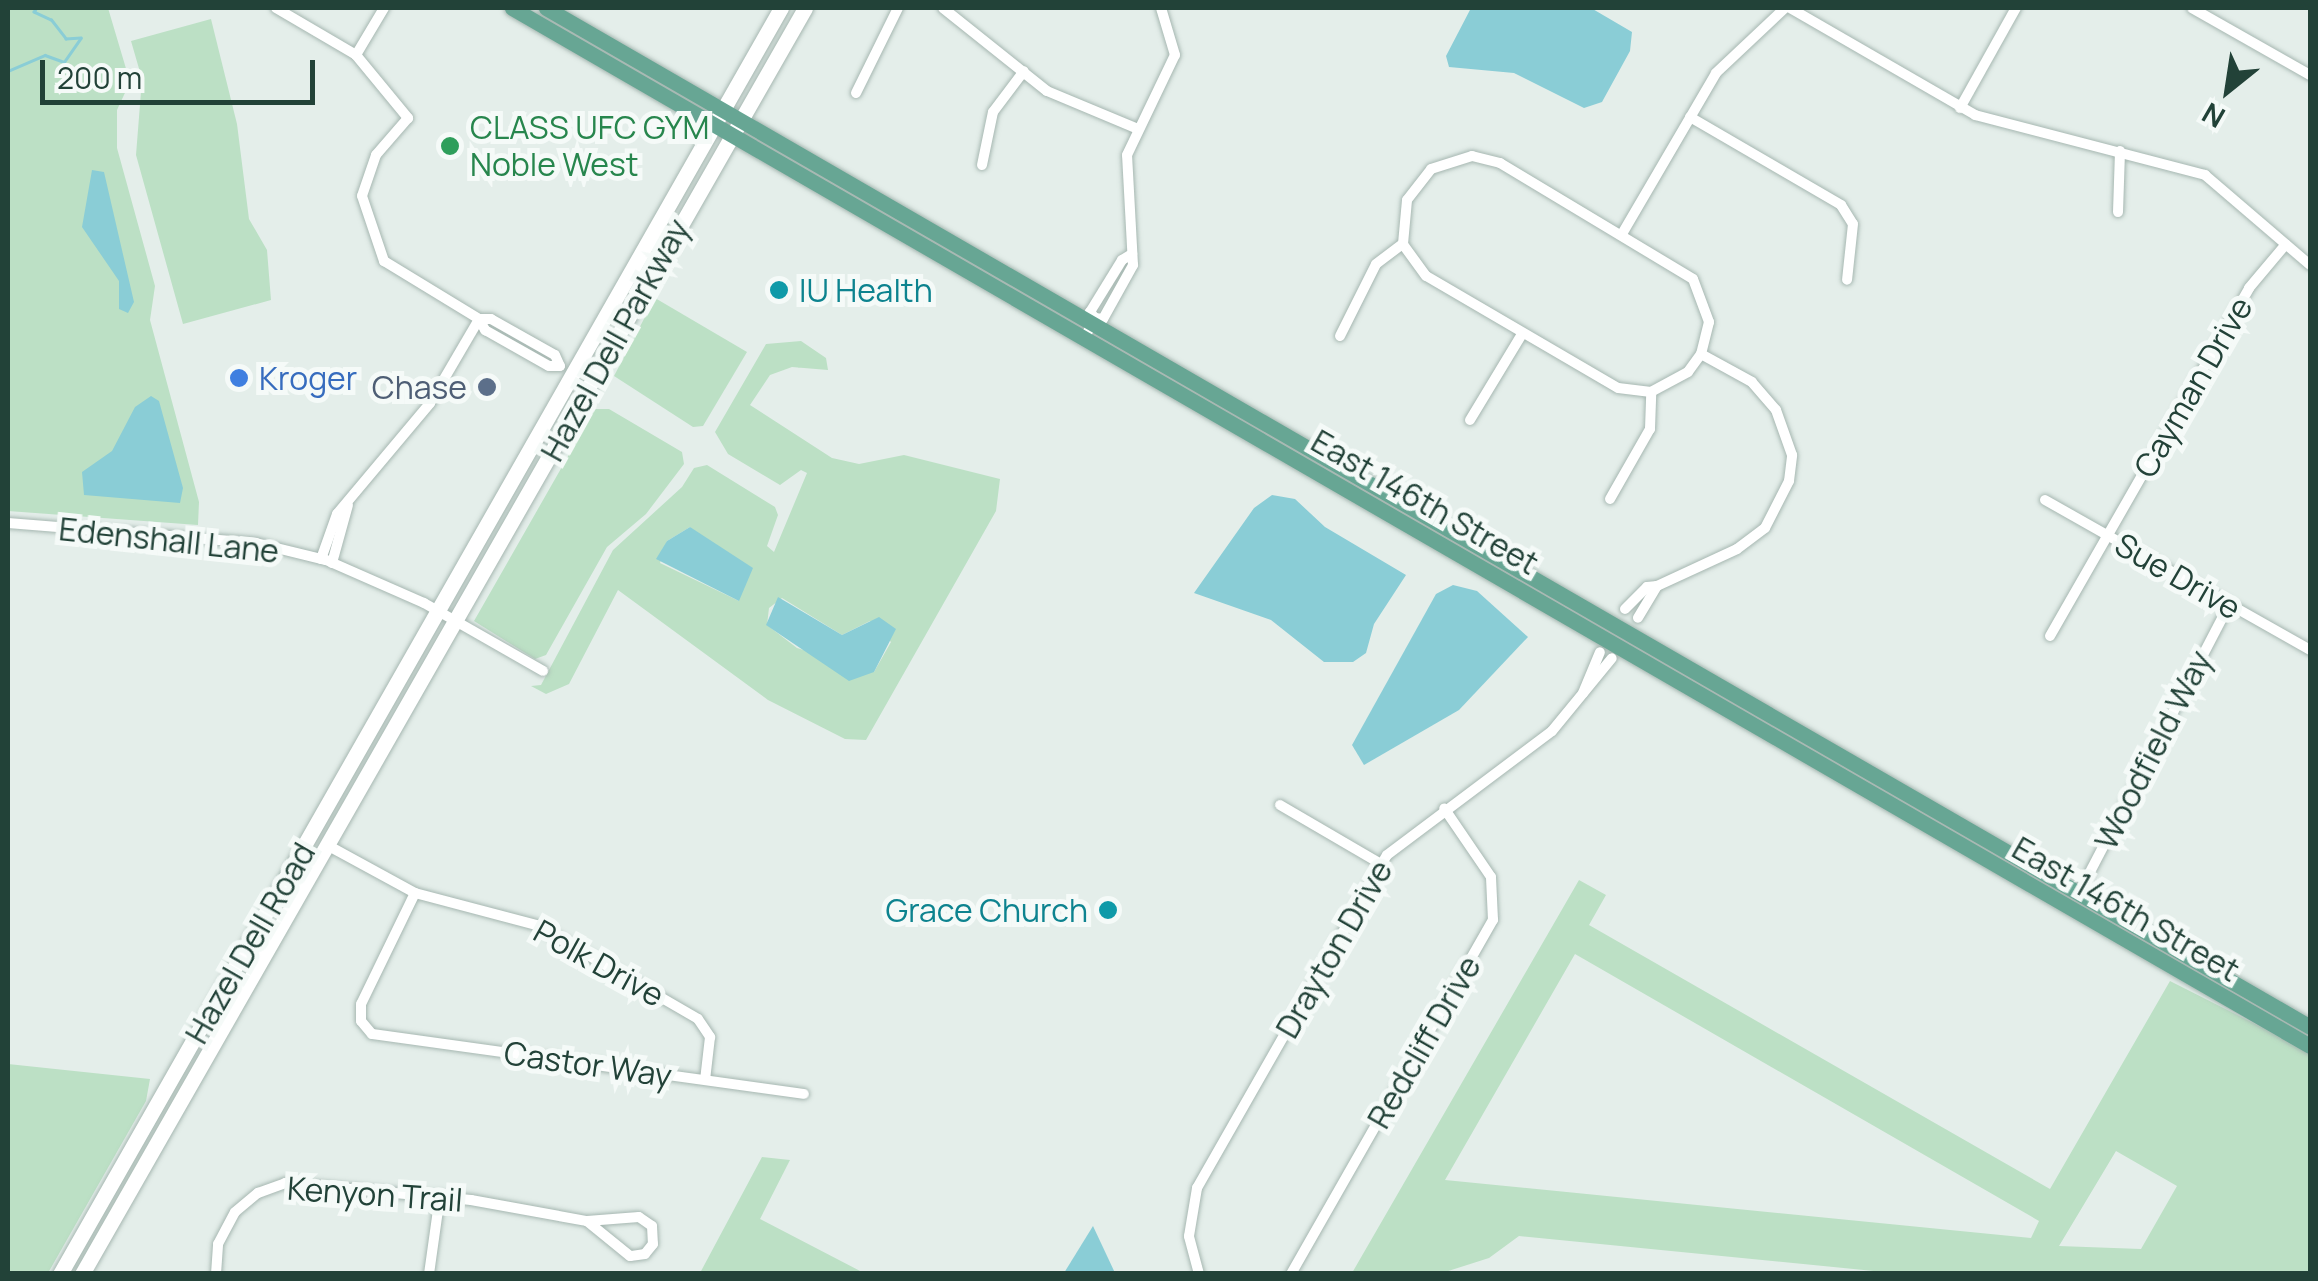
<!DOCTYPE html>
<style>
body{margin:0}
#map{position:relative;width:2318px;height:1281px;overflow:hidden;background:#e4eeea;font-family:Manrope,sans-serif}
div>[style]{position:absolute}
.green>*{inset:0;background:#bce0c5}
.water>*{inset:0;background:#8acdd6}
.stream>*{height:2.5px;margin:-1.25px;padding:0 1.25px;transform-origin:1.25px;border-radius:1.25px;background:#8acdd6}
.roads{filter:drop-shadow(0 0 2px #a6b7b1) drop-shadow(0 0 2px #a6b7b1)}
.street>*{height:10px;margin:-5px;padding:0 5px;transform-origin:5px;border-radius:5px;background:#fff}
.secondary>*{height:15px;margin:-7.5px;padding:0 7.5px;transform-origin:7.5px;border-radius:7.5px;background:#fff}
.primary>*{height:15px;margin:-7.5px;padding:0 7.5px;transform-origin:7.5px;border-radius:7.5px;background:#67a694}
.dots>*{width:28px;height:28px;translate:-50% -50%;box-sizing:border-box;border:5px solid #f5faf8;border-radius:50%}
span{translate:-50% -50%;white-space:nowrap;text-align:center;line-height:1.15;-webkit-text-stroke:10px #f5faf8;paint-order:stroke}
.leisure-label{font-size:32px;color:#27864d}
.left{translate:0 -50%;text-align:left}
.culture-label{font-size:32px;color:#0d838f}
.right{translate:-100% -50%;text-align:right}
.street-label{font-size:32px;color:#224238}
.shop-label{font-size:32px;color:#366cbe}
.service-label{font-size:32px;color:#4e5e75}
.frame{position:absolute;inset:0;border:10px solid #224238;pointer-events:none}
.north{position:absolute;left:2178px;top:40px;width:100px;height:100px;-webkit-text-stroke:8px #f5faf8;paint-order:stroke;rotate:210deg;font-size:28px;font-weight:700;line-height:40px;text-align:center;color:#224238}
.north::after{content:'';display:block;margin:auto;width:35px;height:45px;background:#224238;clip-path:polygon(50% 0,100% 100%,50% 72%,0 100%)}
.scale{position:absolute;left:40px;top:60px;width:275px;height:45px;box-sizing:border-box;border:5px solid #224238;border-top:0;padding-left:12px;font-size:30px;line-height:35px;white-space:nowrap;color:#224238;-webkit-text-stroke:8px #f5faf8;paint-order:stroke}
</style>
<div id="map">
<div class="green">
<div style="clip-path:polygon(8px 8px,108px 8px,130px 82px,117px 110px,117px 148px,155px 286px,150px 320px,199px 502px,198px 525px,8px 511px)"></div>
<div style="clip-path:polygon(211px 19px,237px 124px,249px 219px,267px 250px,271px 300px,183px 324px,136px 155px,142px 79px,131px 41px)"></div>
<div style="clip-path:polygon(655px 298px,747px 352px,703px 426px,693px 427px,614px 376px)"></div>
<div style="clip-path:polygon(evenodd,801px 341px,826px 358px,828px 370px,792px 367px,770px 375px,750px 405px,832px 458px,859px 464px,904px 455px,1000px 479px,996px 511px,866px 740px,845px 739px,768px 700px,618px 590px,569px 684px,546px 694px,531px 686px,541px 685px,613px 550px,682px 487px,694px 468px,707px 465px,775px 507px,778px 515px,767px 546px,774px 552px,807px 473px,801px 470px,780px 485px,728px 454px,715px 432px,766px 344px,801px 341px,690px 527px,739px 601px,660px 563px,667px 541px,690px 527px,801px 341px,782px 598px,842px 635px,870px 621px,891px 642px,874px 672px,797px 648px,767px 625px,769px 608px,782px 598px)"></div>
<div style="clip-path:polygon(595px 409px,609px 409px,682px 452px,684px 464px,646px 514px,607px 547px,546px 655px,535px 659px,474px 621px)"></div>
<div style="clip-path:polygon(evenodd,1579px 880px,1606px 895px,1589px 925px,2050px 1189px,2170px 981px,2265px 1029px,2310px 1055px,2310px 1273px,1904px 1274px,1519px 1236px,1489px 1258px,1442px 1273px,1352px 1273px,1579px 880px,1575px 954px,2039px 1221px,2031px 1238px,1445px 1180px,1575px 954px,1579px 880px,2116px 1151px,2177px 1186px,2141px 1249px,2059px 1246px,2116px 1151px)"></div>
<div style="clip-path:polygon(8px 1064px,150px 1079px,146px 1101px,48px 1273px,8px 1273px)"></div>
<div style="clip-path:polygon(762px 1157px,790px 1160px,760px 1219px,864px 1273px,700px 1273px)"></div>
</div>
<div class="water">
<div style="clip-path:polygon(1471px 8px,1591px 8px,1632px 32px,1630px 51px,1602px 102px,1584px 108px,1514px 73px,1449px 67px,1446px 56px)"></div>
<div style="clip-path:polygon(92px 170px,104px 172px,134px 302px,128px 313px,119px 309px,119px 281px,82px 227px)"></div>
<div style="clip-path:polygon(151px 396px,159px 401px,183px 488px,180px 503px,84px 495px,82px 472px,112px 451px,135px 407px)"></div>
<div style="clip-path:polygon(1272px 495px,1295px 499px,1325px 527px,1406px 575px,1374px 624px,1366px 653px,1353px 662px,1324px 662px,1271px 620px,1194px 593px,1254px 508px)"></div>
<div style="clip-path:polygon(690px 527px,753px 568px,739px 601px,656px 559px,667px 541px)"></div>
<div style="clip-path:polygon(1453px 585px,1477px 591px,1528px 637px,1459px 710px,1364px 765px,1352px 745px,1436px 594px)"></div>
<div style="clip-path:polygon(778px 597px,842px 635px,879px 617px,896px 629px,874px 672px,849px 681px,766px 625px)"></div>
<div style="clip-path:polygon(1093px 1226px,1115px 1273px,1064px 1273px)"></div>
</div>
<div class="stream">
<div style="left:8px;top:71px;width:40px;rotate:-23.4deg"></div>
<div style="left:45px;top:55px;width:20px;rotate:20deg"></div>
<div style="left:64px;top:62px;width:29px;rotate:-55deg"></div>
<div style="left:81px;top:38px;width:15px;rotate:176deg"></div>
<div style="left:66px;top:39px;width:24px;rotate:-128deg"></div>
<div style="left:51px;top:20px;width:19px;rotate:-155deg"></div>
<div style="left:34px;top:12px;width:4px;rotate:-63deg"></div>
</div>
<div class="roads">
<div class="street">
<div style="left:276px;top:8px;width:93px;rotate:30.4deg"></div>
<div style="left:356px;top:55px;width:82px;rotate:50.5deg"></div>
<div style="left:408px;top:118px;width:49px;rotate:130.9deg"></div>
<div style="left:376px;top:155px;width:43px;rotate:108.9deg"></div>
<div style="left:362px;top:196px;width:69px;rotate:71.3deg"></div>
<div style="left:384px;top:261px;width:111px;rotate:31.4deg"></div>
<div style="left:479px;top:319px;width:13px;rotate:61deg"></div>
<div style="left:485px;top:330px;width:73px;rotate:29.4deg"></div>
<div style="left:549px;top:366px;width:11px"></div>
<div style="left:943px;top:8px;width:133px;rotate:38.6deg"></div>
<div style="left:1047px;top:91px;width:99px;rotate:22.7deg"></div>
<div style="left:1790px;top:8px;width:214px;rotate:30deg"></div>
<div style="left:1975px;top:115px;width:238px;rotate:14.6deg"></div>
<div style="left:2205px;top:175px;width:138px;rotate:40.6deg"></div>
<div style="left:2192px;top:8px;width:136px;rotate:29.6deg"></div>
<div style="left:356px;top:55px;width:55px;rotate:-59.2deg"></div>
<div style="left:856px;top:93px;width:95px;rotate:-63.7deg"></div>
<div style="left:1960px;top:108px;width:115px;rotate:-60.8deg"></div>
<div style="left:1690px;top:117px;width:175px;rotate:30.2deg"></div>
<div style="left:1841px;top:205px;width:22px;rotate:58deg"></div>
<div style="left:1853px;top:224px;width:56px;rotate:96.1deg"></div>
<div style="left:1472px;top:156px;width:29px;rotate:14deg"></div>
<div style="left:1500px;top:163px;width:225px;rotate:31deg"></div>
<div style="left:1693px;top:279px;width:46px;rotate:69.6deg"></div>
<div style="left:1709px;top:322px;width:33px;rotate:104deg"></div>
<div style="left:1701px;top:354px;width:22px;rotate:126deg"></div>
<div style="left:1688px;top:372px;width:42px;rotate:151.6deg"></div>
<div style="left:1651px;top:392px;width:33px;rotate:-173deg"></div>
<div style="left:1618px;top:388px;width:222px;rotate:-149.7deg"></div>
<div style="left:1426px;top:276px;width:39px;rotate:-126deg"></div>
<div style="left:1403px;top:244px;width:44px;rotate:-84.8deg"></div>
<div style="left:1407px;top:200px;width:39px;rotate:-52deg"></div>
<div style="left:1431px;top:169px;width:43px;rotate:-17.6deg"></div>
<div style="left:982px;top:165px;width:54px;rotate:-78.3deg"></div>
<div style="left:993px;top:112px;width:51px;rotate:-52.9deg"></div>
<div style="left:2118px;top:212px;width:61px;rotate:-88.1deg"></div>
<div style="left:1622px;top:234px;width:186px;rotate:-59.7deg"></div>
<div style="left:1716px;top:73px;width:95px;rotate:-43.3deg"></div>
<div style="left:1095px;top:318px;width:8px;rotate:7deg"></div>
<div style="left:1103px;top:319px;width:62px;rotate:-60.9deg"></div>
<div style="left:1133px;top:265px;width:110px;rotate:-93.1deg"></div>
<div style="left:1127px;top:155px;width:111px;rotate:-64.4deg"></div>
<div style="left:1175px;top:55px;width:49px;rotate:-106.6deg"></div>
<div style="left:479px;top:319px;width:12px"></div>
<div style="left:491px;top:319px;width:73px;rotate:29.4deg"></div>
<div style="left:555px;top:355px;width:12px;rotate:66deg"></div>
<div style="left:1340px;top:336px;width:80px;rotate:-63.4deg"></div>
<div style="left:1376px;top:264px;width:34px;rotate:-37deg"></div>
<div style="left:1085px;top:337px;width:21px;rotate:-62deg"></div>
<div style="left:1095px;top:318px;width:8px;rotate:-130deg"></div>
<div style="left:1090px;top:312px;width:61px;rotate:-58.4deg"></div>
<div style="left:1122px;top:260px;width:12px;rotate:-31deg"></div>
<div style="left:1470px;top:420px;width:100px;rotate:-58.8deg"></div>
<div style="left:1610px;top:499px;width:81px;rotate:-60.3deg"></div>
<div style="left:1650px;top:429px;width:37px;rotate:-88deg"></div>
<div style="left:2045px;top:500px;width:305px;rotate:29.5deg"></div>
<div style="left:8px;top:523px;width:249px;rotate:4.6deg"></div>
<div style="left:256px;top:543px;width:72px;rotate:13.7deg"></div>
<div style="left:326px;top:560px;width:107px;rotate:23.7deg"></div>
<div style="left:424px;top:603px;width:137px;rotate:29.7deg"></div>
<div style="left:321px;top:559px;width:48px;rotate:-70.4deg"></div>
<div style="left:337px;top:514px;width:145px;rotate:-50deg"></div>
<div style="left:430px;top:403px;width:97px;rotate:-59.7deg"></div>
<div style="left:332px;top:563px;width:60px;rotate:-74.6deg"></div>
<div style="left:1657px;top:586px;width:88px;rotate:-24.8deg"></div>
<div style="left:1737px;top:549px;width:35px;rotate:-37deg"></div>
<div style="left:1765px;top:528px;width:53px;rotate:-62.9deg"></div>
<div style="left:1789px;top:481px;width:26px;rotate:-83deg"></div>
<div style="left:1792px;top:455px;width:48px;rotate:-109.6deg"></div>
<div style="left:1776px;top:410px;width:37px;rotate:-131deg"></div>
<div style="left:1752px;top:382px;width:58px;rotate:-151.2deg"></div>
<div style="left:1625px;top:609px;width:31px;rotate:-45deg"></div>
<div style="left:1647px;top:587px;width:10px;rotate:-6deg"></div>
<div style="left:1657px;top:586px;width:37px;rotate:121deg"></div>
<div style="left:2050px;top:636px;width:401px;rotate:-60.2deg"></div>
<div style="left:2249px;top:288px;width:57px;rotate:-49.9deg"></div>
<div style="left:1583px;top:693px;width:44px;rotate:-67.5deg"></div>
<div style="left:1280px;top:805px;width:117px;rotate:30.3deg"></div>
<div style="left:327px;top:845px;width:100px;rotate:28.6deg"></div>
<div style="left:415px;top:893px;width:125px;rotate:14.8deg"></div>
<div style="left:536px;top:925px;width:187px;rotate:30.1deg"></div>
<div style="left:698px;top:1019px;width:22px;rotate:56deg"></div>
<div style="left:710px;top:1037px;width:43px;rotate:96.6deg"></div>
<div style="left:415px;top:893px;width:123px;rotate:115.9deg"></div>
<div style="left:361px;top:1004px;width:17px;rotate:90deg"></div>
<div style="left:361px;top:1021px;width:17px;rotate:50deg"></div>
<div style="left:372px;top:1034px;width:436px;rotate:7.9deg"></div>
<div style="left:2078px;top:895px;width:327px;rotate:-62.5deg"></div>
<div style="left:216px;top:1274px;width:30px;rotate:-86deg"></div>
<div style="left:218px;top:1244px;width:36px;rotate:-62deg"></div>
<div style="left:235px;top:1212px;width:30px;rotate:-40deg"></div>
<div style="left:258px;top:1193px;width:29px;rotate:-20deg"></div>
<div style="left:285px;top:1183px;width:187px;rotate:5.2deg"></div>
<div style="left:471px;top:1200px;width:118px;rotate:10.3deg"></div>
<div style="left:587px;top:1221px;width:52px;rotate:-4.4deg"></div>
<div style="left:639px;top:1217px;width:16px;rotate:35deg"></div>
<div style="left:652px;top:1226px;width:18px;rotate:87deg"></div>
<div style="left:653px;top:1244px;width:13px;rotate:129deg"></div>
<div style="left:645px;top:1254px;width:15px;rotate:172deg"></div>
<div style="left:630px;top:1256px;width:55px;rotate:-140.9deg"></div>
<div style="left:429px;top:1274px;width:79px;rotate:-82deg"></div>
<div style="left:1199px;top:1274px;width:39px;rotate:-105deg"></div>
<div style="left:1189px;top:1236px;width:49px;rotate:-80.5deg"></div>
<div style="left:1197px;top:1188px;width:383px;rotate:-60.3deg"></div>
<div style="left:1387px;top:855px;width:206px;rotate:-36.9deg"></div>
<div style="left:1552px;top:731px;width:94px;rotate:-50.6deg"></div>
<div style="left:1291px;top:1274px;width:408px;rotate:-60.3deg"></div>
<div style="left:1493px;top:920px;width:43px;rotate:-92.7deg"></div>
<div style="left:1491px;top:877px;width:83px;rotate:-124.3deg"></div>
</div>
<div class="secondary">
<div style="left:60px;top:1274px;width:1457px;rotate:-60.34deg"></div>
<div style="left:82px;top:1274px;width:1458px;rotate:-60.27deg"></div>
</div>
<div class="primary">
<div style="left:512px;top:8px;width:2076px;rotate:30deg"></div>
<div style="left:546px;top:8px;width:2037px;rotate:30.01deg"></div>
</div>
</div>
<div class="dots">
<div style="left:450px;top:146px;background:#2e9e5b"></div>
<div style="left:779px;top:290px;background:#0f9aa8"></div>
<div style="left:239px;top:378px;background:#3f7fe0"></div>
<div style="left:487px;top:387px;background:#5c6f8a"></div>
<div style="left:1108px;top:910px;background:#0f9aa8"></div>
</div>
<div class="leisure-label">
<span class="left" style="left:470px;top:146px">CLASS UFC GYM<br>Noble West</span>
</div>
<div class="culture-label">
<span class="left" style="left:799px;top:290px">IU Health</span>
<span class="right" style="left:1088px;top:910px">Grace Church</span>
</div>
<div class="street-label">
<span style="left:615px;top:340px;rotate:-61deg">Hazel Dell Parkway</span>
<span style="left:2193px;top:387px;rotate:-60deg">Cayman Drive</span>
<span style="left:1425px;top:502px;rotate:30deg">East 146th Street</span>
<span style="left:169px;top:540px;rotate:6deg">Edenshall Lane</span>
<span style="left:2178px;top:576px;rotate:30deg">Sue Drive</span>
<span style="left:2153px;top:750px;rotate:-63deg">Woodfield Way</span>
<span style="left:2126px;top:909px;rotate:30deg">East 146th Street</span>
<span style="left:250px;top:943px;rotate:-60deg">Hazel Dell Road</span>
<span style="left:1334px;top:949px;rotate:-60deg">Drayton Drive</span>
<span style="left:599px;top:963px;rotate:29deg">Polk Drive</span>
<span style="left:1424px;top:1042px;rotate:-60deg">Redcliff Drive</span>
<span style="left:588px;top:1064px;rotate:8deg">Castor Way</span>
<span style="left:375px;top:1194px;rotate:4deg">Kenyon Trail</span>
</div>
<div class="shop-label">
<span class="left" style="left:259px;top:378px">Kroger</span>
</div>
<div class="service-label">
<span class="right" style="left:467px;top:387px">Chase</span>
</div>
<div class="frame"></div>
<div class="north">N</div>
<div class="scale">200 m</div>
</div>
